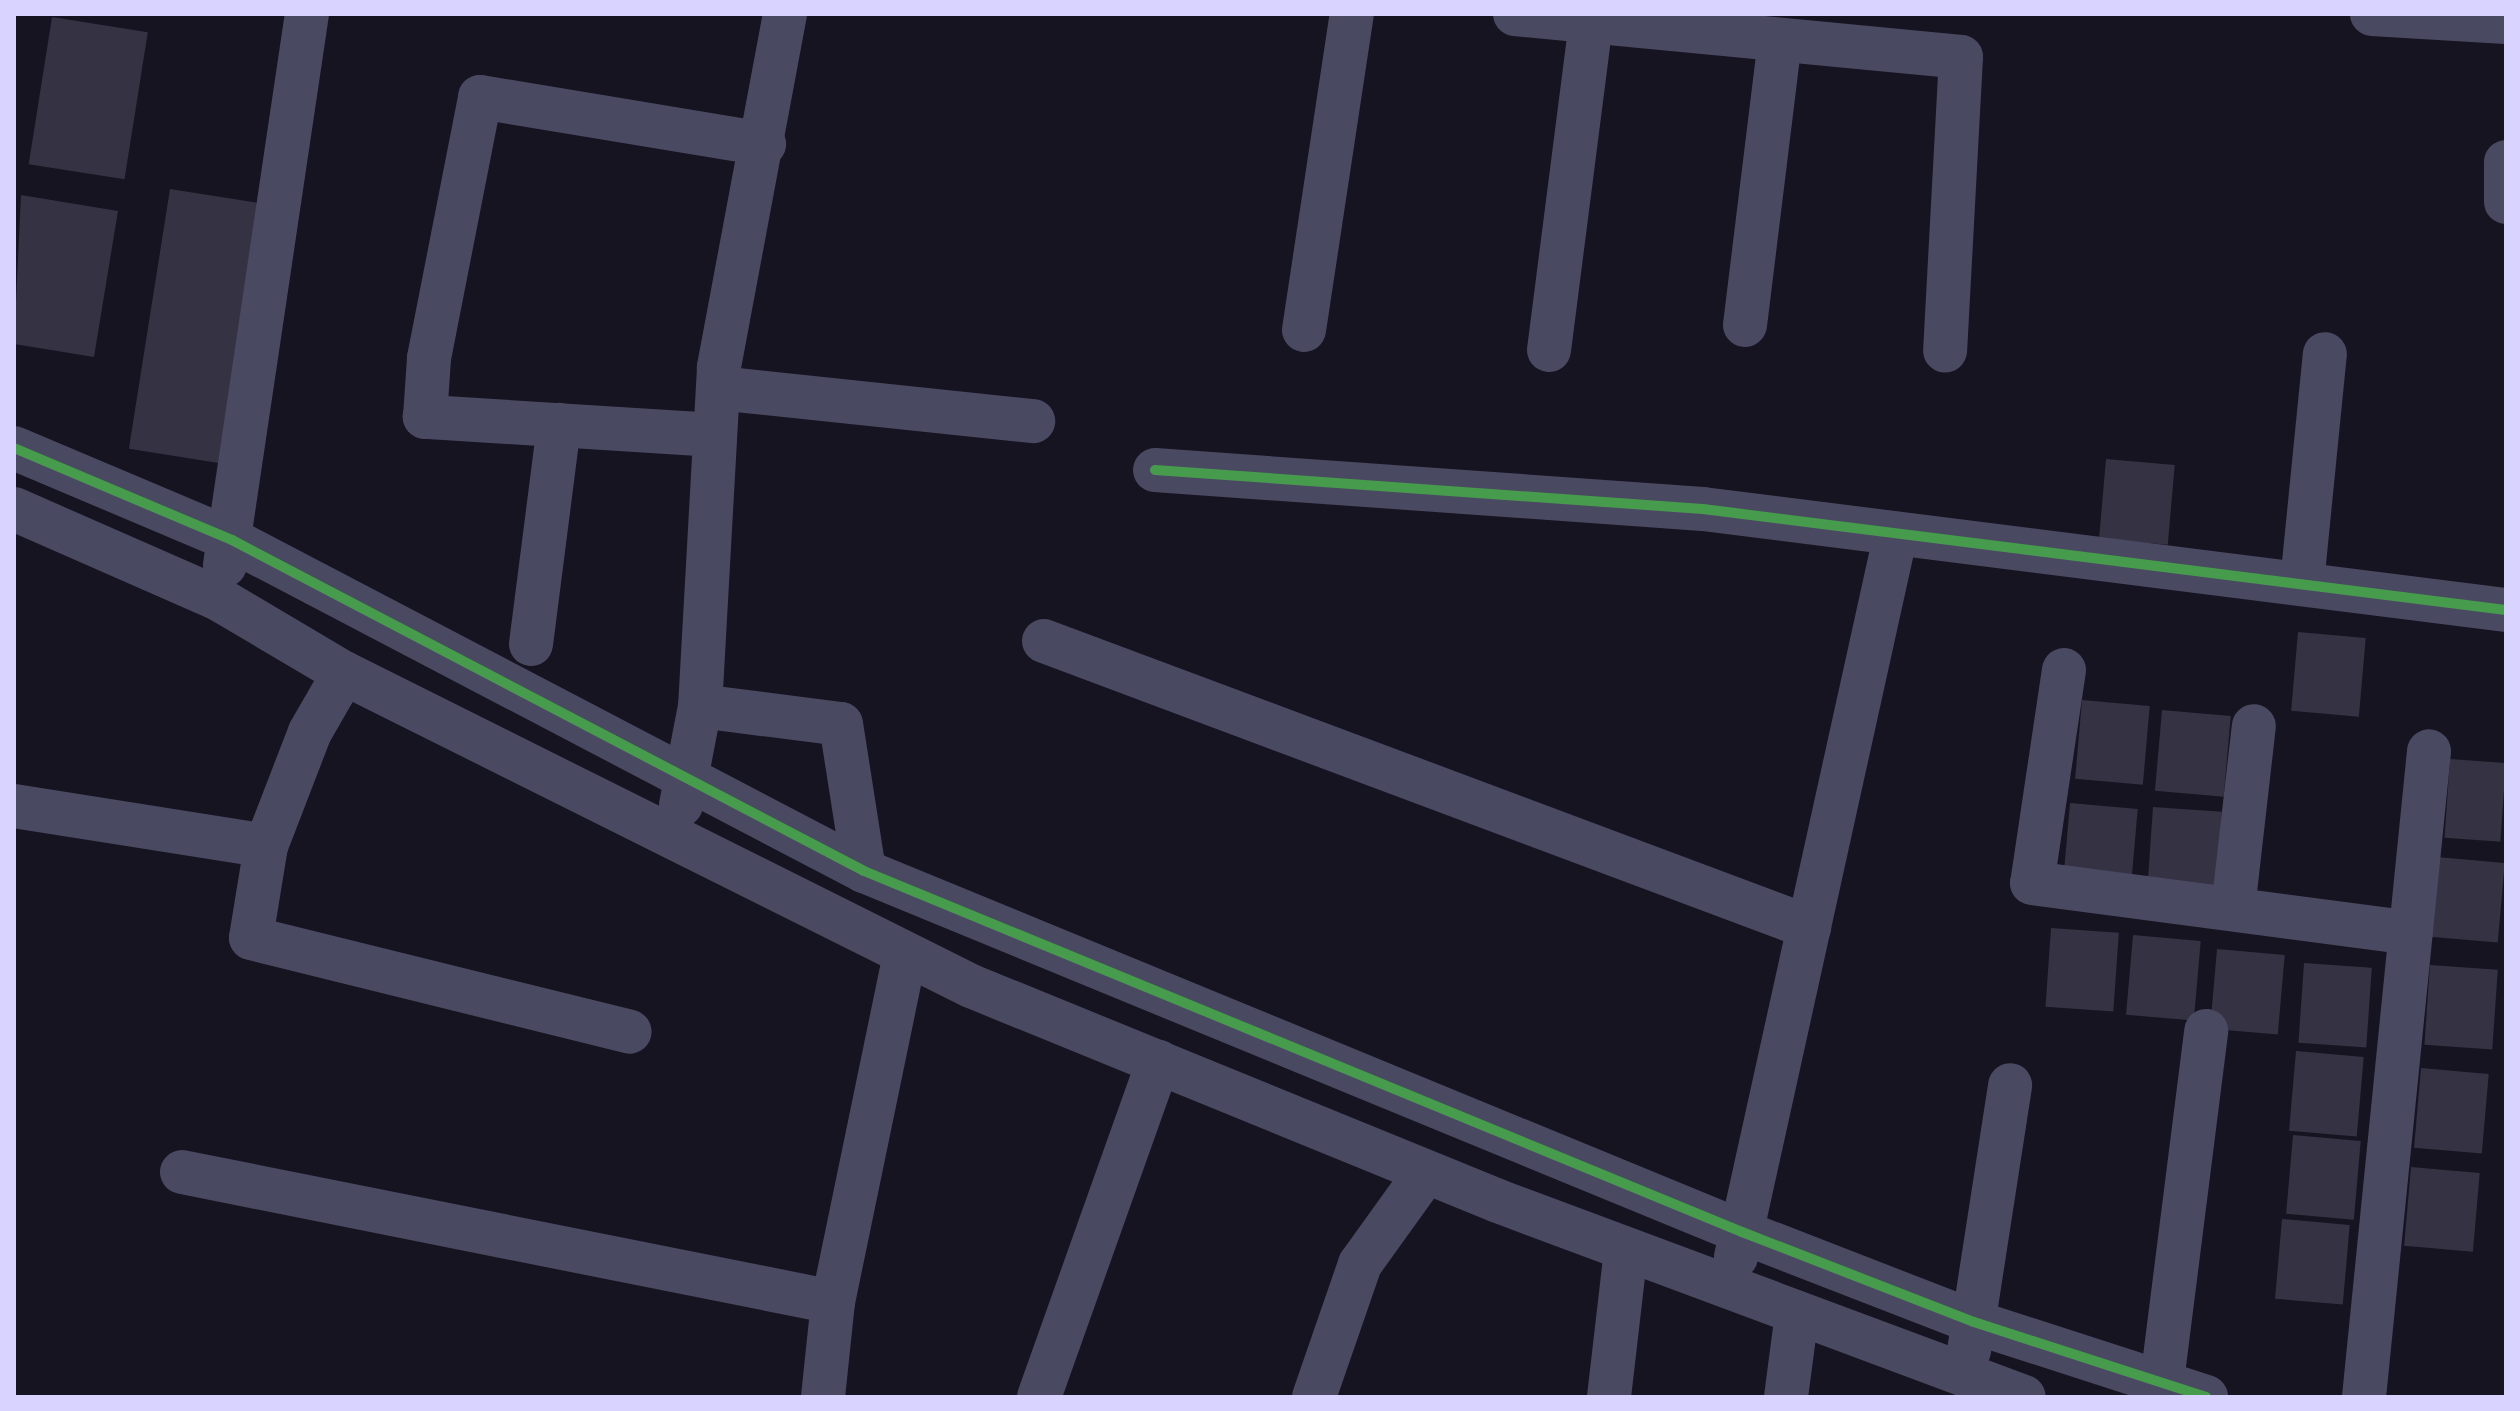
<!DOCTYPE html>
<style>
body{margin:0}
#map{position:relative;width:2520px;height:1411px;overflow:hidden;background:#161421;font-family:Montserrat,sans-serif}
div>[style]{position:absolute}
.building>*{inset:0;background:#343243;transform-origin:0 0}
.minor>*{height:44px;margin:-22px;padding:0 22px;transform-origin:22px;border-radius:22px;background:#4a4962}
.cycleway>*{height:10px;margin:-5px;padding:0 5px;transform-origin:5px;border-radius:5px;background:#469c4c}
span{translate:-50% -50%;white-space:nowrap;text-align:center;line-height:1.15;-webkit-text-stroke:6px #130f26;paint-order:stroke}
.frame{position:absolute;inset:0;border:16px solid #d9d4ff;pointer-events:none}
</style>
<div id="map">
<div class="building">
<div style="left:52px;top:17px;width:97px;height:149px;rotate:9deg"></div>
<div style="left:170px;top:189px;width:97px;height:263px;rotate:9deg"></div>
<div style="clip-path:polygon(21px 195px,118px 211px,94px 357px,14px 344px)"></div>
<div style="left:2106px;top:459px;width:69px;height:80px;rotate:5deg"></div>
<div style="left:2298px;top:632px;width:68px;height:79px;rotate:5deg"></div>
<div style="left:2082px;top:700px;width:68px;height:79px;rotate:5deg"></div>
<div style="left:2162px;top:710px;width:69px;height:81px;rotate:5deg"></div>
<div style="left:2450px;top:759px;width:56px;height:79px;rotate:4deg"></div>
<div style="left:2070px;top:803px;width:68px;height:80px;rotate:5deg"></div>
<div style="left:2153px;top:807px;width:69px;height:79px;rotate:4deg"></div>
<div style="left:2437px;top:857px;width:68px;height:80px;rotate:5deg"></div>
<div style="left:2051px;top:928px;width:68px;height:79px;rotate:4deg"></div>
<div style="left:2133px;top:935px;width:68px;height:80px;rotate:5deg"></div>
<div style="left:2217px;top:949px;width:68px;height:80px;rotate:5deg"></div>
<div style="left:2304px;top:963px;width:68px;height:80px;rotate:4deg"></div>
<div style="left:2430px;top:965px;width:68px;height:80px;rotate:4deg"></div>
<div style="left:2296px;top:1051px;width:68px;height:80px;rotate:5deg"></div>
<div style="left:2421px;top:1068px;width:68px;height:80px;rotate:5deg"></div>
<div style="left:2293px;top:1135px;width:68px;height:79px;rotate:5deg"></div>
<div style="left:2411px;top:1167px;width:69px;height:79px;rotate:5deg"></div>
<div style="left:2282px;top:1219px;width:68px;height:80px;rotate:5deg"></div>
</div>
<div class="minor">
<div style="left:785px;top:14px;width:360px;rotate:100.6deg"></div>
<div style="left:719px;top:368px;width:339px;rotate:93.2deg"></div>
<div style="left:700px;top:706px;width:142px;rotate:7.3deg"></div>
<div style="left:841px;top:724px;width:149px;rotate:81.1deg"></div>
<div style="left:1515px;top:14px;width:448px;rotate:5.5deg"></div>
<div style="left:1961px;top:57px;width:294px;rotate:93.1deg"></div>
<div style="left:2372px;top:14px;width:134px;rotate:3.4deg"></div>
<div style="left:2506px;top:162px;width:40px;rotate:90deg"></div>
<div style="left:1745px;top:325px;width:286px;rotate:-83deg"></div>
<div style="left:1304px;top:330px;width:320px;rotate:-81.4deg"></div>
<div style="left:1549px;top:350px;width:331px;rotate:-82.7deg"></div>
<div style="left:718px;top:388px;width:317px;rotate:6deg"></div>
<div style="left:715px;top:435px;width:291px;rotate:-176.4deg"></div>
<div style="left:425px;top:417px;width:59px;rotate:-86.1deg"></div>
<div style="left:429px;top:358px;width:266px;rotate:-78.9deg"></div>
<div style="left:480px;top:97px;width:288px;rotate:9.4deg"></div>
<div style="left:14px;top:448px;width:237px;rotate:22.9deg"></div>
<div style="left:232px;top:540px;width:713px;rotate:27.64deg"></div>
<div style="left:864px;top:871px;width:949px;rotate:22.35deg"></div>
<div style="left:1742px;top:1232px;width:249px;rotate:21.2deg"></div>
<div style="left:1974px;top:1322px;width:244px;rotate:17.9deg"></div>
<div style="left:1155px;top:470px;width:549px;rotate:4.07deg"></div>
<div style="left:1703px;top:509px;width:809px;rotate:7.17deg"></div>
<div style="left:14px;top:509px;width:222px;rotate:23.7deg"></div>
<div style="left:217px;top:598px;width:147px;rotate:30.6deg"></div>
<div style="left:344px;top:673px;width:701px;rotate:26.53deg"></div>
<div style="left:971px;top:986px;width:569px;rotate:22.19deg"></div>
<div style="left:1498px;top:1201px;width:561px;rotate:20.44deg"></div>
<div style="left:225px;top:565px;width:557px;rotate:-81.54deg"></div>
<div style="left:2302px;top:583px;width:230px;rotate:-84.3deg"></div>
<div style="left:1044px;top:641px;width:817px;rotate:20.5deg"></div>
<div style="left:531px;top:644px;width:221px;rotate:-82.7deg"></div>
<div style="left:2064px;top:670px;width:215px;rotate:98.5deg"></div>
<div style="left:2032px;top:883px;width:382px;rotate:7.5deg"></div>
<div style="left:681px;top:805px;width:101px;rotate:-79.1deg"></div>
<div style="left:14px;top:806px;width:255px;rotate:9deg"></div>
<div style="left:266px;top:846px;width:122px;rotate:-68.9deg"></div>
<div style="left:310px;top:732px;width:68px;rotate:-60deg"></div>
<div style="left:266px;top:846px;width:93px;rotate:99.3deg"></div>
<div style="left:251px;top:938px;width:390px;rotate:13.9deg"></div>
<div style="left:2233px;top:909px;width:184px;rotate:-83.5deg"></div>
<div style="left:182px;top:1172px;width:664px;rotate:11.29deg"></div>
<div style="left:1736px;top:1257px;width:741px;rotate:-77.54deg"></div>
<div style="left:1969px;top:1351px;width:269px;rotate:-81.2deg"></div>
<div style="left:823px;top:1397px;width:96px;rotate:-84deg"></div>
<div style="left:833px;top:1302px;width:355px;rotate:-78.3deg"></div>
<div style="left:1039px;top:1397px;width:356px;rotate:-70.4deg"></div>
<div style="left:1314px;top:1397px;width:141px;rotate:-70.9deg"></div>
<div style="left:1360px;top:1264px;width:113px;rotate:-54.3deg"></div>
<div style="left:1609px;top:1397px;width:148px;rotate:-83.4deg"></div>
<div style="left:1786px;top:1397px;width:85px;rotate:-82.5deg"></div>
<div style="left:2160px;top:1397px;width:369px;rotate:-82.8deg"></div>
<div style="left:2364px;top:1397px;width:649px;rotate:-84.25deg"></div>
</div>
<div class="cycleway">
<div style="left:14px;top:448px;width:237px;rotate:22.9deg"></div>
<div style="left:232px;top:540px;width:713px;rotate:27.64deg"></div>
<div style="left:864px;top:871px;width:949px;rotate:22.35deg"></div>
<div style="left:1742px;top:1232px;width:249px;rotate:21.2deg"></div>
<div style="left:1974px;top:1322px;width:244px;rotate:17.9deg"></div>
<div style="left:1155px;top:470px;width:549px;rotate:4.07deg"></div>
<div style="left:1703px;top:509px;width:809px;rotate:7.17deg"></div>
</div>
<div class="frame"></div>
</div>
